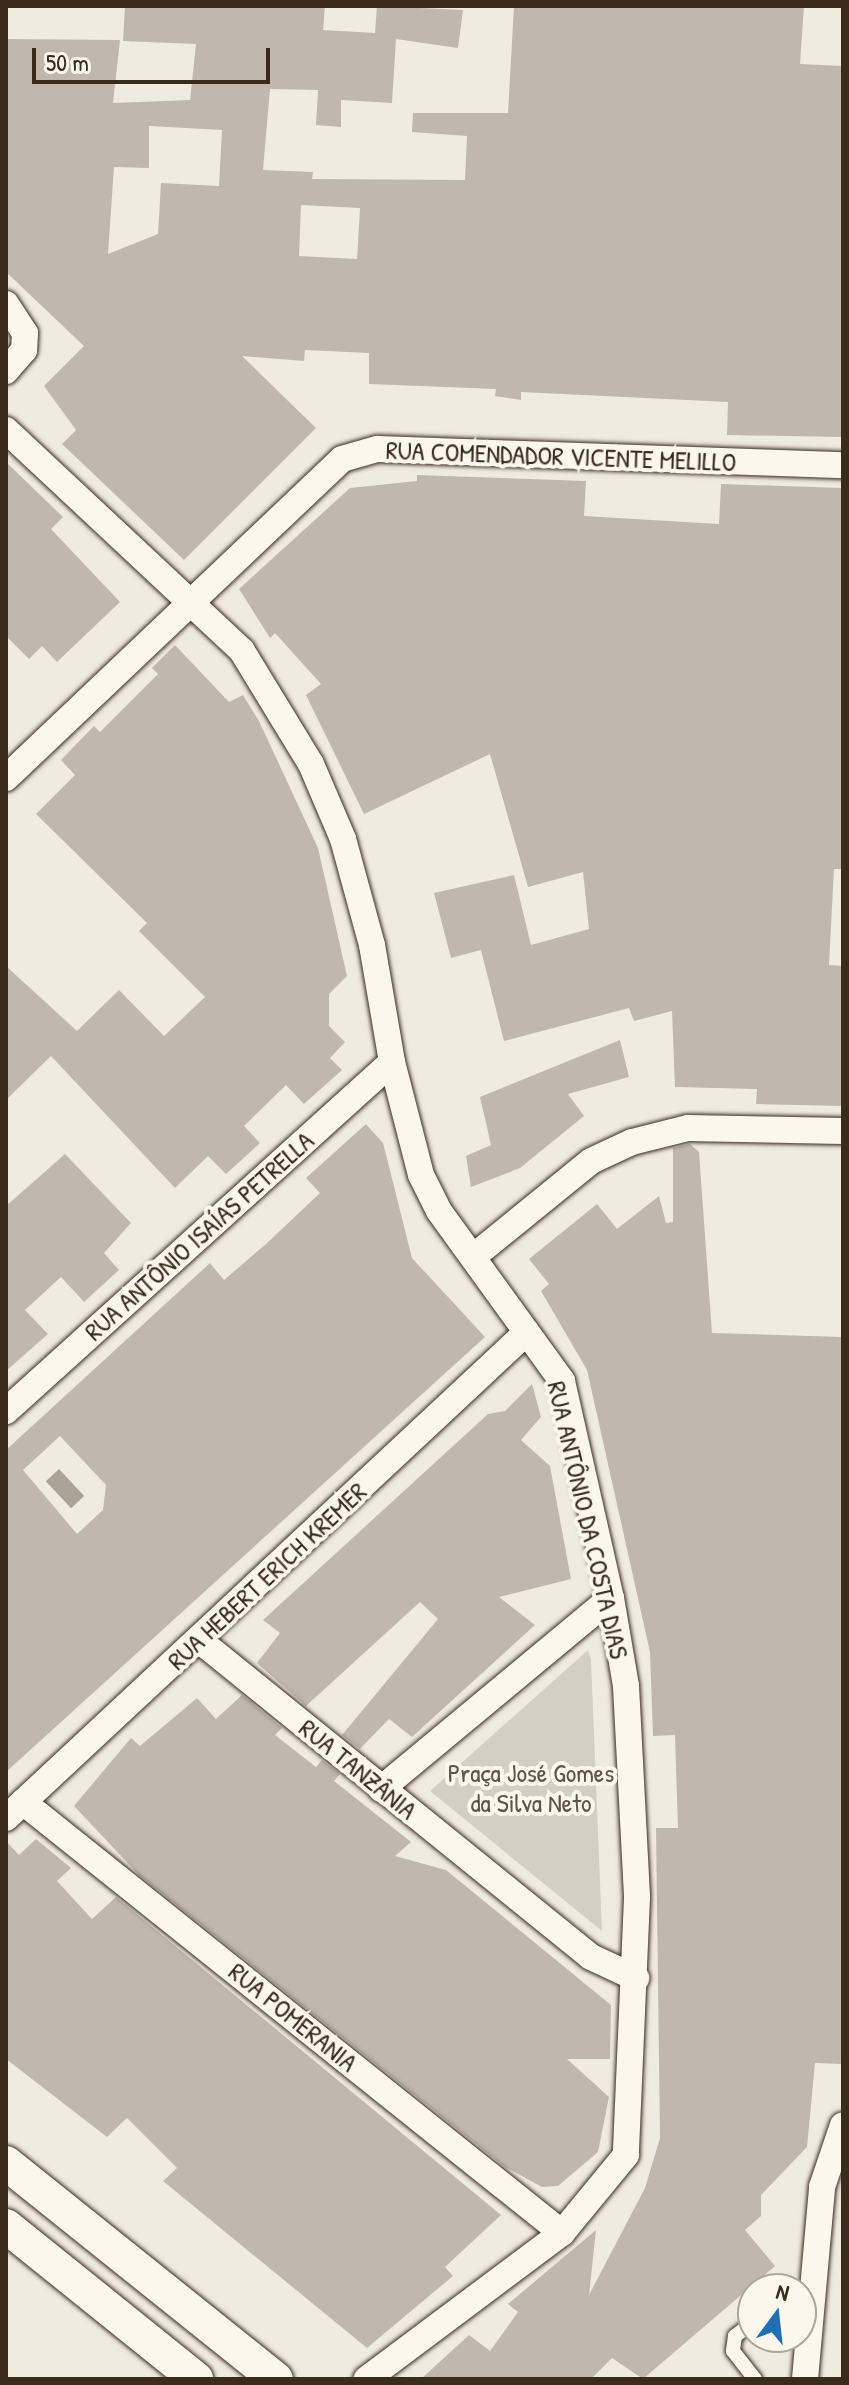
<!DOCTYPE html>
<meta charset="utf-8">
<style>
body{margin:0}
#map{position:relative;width:849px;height:2385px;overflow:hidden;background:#f0ebe0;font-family:"Patrick Hand",sans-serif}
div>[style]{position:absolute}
.green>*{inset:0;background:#d5cec3}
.water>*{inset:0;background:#aca397;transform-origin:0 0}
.building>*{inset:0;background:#c0b8ad}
.roads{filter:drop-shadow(0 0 2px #3b2a1e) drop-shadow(0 0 2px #3b2a1e)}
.service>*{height:14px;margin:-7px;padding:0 7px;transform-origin:7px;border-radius:7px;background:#fbf7ec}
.minor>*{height:26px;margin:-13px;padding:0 13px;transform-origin:13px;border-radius:13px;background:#fbf7ec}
.tertiary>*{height:34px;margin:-17px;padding:0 17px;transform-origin:17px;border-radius:17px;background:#fbf7ec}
span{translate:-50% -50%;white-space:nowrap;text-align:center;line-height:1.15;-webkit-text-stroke:8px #fbf7ec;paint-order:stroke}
.street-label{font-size:26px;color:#3b2a1e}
.park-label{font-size:26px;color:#625347}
.frame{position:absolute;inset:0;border:8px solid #3b2a1e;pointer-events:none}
.north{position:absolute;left:737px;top:2273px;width:80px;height:80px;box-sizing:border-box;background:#fbf7ec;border:2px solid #aea59a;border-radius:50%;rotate:15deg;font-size:22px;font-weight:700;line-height:32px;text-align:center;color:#3b2a1e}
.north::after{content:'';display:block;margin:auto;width:28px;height:36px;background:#1f6fb2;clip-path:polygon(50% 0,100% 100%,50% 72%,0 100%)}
.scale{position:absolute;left:32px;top:48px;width:238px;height:36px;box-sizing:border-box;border:4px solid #3b2a1e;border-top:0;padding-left:10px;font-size:24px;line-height:28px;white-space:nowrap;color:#3b2a1e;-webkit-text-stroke:6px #fbf7ec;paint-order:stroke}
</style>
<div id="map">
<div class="green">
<div style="clip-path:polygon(588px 1650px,591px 1660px,602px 1931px,430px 1791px)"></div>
</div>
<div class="water">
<div style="left:59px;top:1469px;width:37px;height:18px;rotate:47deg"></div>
</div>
<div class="building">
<div style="clip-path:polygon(evenodd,125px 6px,325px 6px,323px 30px,375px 33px,377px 6px,463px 10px,458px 48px,396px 39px,392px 103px,341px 100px,341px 127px,316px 125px,318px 90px,270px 89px,263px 170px,313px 172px,312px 179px,465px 180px,467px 136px,412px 132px,413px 113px,508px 113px,514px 6px,804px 6px,800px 64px,843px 66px,843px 437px,727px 435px,728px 402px,521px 392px,521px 400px,495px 396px,496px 389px,369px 384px,369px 353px,305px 350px,304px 361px,242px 356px,316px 428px,184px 560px,62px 444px,76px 430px,44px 386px,84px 346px,6px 272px,6px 39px,120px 40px,113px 103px,190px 100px,196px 44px,123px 41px,125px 6px,149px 126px,222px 130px,219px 186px,161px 183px,158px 234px,108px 254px,114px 167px,149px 168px,149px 126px,125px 6px,301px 205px,360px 208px,357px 259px,299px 256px,301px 205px)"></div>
<div style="clip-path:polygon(6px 462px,63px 517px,51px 529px,120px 602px,57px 662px,42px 646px,29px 659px,6px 636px)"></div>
<div style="clip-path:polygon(417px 475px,586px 481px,584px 516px,719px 524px,721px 484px,843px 488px,843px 869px,834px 869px,829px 965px,843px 966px,843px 1106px,756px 1104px,757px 1089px,675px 1087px,672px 1011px,634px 1021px,629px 1008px,504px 1041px,481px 950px,451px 958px,434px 893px,514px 875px,531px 945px,589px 929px,583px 872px,528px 887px,490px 754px,364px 814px,306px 695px,321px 684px,275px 633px,270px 638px,239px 589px,350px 488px,417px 481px)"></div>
<div style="clip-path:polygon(175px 645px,229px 702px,243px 695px,259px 721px,318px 848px,347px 976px,329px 994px,329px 1026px,345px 1042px,330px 1058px,342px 1070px,304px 1104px,286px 1085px,244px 1126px,260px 1143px,226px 1174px,208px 1156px,175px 1188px,51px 1056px,6px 1100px,6px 966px,77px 1031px,119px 990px,164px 1036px,205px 997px,139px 931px,147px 923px,36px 814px,75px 775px,61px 760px,94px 726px,100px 732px,158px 674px,152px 668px)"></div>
<div style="clip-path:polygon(620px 1040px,629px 1077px,568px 1094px,584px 1116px,520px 1168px,471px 1187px,466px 1156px,491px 1145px,480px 1097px)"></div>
<div style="clip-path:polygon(evenodd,366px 1124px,383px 1143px,412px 1258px,485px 1337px,6px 1772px,6px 1450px,210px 1263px,224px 1280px,266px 1244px,320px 1193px,306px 1178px,366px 1124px,60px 1436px,106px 1485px,103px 1510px,77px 1534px,23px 1470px,60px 1436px)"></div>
<div style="clip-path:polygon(690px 1144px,699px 1152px,712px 1333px,843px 1337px,843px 2064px,815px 2063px,807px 2147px,761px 2195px,761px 2216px,745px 2230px,775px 2266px,643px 2379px,612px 2358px,591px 2379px,421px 2379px,469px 2335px,490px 2351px,518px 2312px,508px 2304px,596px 2230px,589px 2295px,645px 2188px,660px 2138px,656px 1828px,678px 1828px,675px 1735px,653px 1736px,650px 1652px,587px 1370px,541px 1291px,549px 1284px,529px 1259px,597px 1204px,617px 1229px,659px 1196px,666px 1223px,673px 1222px,673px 1148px)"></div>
<div style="clip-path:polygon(65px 1154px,131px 1223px,104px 1253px,119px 1270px,84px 1302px,61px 1277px,25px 1310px,48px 1334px,6px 1371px,6px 1206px)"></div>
<div style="clip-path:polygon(532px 1384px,541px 1417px,521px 1440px,550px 1466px,571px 1579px,499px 1597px,535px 1625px,412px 1737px,389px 1719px,360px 1749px,342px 1735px,438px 1619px,420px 1602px,306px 1706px,257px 1663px,280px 1633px,263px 1620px,488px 1414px,505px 1411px)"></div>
<div style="clip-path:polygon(242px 1695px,282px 1728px,275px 1735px,316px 1767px,322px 1760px,340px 1774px,334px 1781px,411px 1842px,395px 1856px,446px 1870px,611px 2005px,610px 2059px,567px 2059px,609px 2097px,598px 2152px,558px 2186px,542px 2187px,505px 2167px,139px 1875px,74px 1806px,131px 1738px,140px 1746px,197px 1698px,216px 1719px)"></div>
<div style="clip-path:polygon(36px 1839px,71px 1868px,57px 1881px,92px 1919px,116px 1897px,501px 2215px,445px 2267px,453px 2276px,367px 2348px,163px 2181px,177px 2168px,127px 2118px,107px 2137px,6px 2059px,6px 1841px,19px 1855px)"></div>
</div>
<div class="roads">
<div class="service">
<div style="left:753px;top:2322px;width:23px;rotate:142deg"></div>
<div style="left:735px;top:2336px;width:15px;rotate:98deg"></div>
<div style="left:733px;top:2351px;width:36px;rotate:52deg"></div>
</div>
<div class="minor">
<div style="left:6px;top:304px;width:35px;rotate:57deg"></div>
<div style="left:25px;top:333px;width:17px;rotate:93deg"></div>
<div style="left:24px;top:350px;width:28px;rotate:131deg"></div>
<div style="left:6px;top:430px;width:323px;rotate:43.1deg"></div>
<div style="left:242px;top:651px;width:132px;rotate:58.6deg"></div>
<div style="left:311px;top:764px;width:82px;rotate:66.9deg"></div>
<div style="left:343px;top:839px;width:110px;rotate:74.7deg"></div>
<div style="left:372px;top:945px;width:119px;rotate:80.3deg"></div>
<div style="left:392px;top:1062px;width:117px;rotate:75.6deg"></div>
<div style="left:421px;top:1175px;width:40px;rotate:63.4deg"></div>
<div style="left:439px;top:1211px;width:210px;rotate:54.1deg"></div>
<div style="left:562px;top:1381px;width:222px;rotate:77.3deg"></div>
<div style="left:611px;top:1598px;width:89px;rotate:80.3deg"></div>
<div style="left:626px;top:1686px;width:212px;rotate:87deg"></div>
<div style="left:637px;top:1898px;width:257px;rotate:92.5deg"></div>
<div style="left:626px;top:2155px;width:101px;rotate:129.4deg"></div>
<div style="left:562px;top:2233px;width:244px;rotate:143.2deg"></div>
<div style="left:6px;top:778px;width:463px;rotate:-43.5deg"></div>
<div style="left:342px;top:459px;width:37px;rotate:-16deg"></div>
<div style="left:378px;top:449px;width:465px;rotate:2deg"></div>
<div style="left:473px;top:1257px;width:152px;rotate:-39.1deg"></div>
<div style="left:591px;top:1161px;width:45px;rotate:-24.9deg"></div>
<div style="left:632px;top:1142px;width:58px;rotate:-14deg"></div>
<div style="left:688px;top:1128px;width:155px;rotate:1.1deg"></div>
<div style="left:6px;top:1411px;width:520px;rotate:-42.12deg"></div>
<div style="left:199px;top:1640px;width:504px;rotate:38.96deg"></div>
<div style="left:591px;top:1957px;width:50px;rotate:25deg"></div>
<div style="left:381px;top:1789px;width:299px;rotate:-39.7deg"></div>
<div style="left:23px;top:1802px;width:690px;rotate:38.65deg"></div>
<div style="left:6px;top:1818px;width:712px;rotate:-43.01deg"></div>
<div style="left:805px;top:2379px;width:193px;rotate:-84.9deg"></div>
<div style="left:822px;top:2187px;width:65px;rotate:-71.3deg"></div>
</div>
<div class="tertiary">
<div style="left:6px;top:2163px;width:346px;rotate:38.7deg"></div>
<div style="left:6px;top:2226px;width:244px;rotate:38.8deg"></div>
</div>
</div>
<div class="street-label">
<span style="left:561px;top:456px;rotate:2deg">RUA COMENDADOR VICENTE MELILLO</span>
<span style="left:199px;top:1236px;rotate:-42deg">RUA ANTÔNIO ISAÍAS PETRELLA</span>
<span style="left:588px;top:1520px;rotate:77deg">RUA ANTÔNIO DA COSTA DIAS</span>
<span style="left:267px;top:1576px;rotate:-43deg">RUA HEBERT ERICH KREMER</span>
<span style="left:358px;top:1769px;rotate:39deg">RUA TANZÂNIA</span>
<span style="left:293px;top:2017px;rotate:39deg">RUA POMERANIA</span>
</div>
<div class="park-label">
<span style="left:531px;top:1788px">Praça José Gomes<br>da Silva Neto</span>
</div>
<div class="frame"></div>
<div class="north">N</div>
<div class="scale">50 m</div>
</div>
